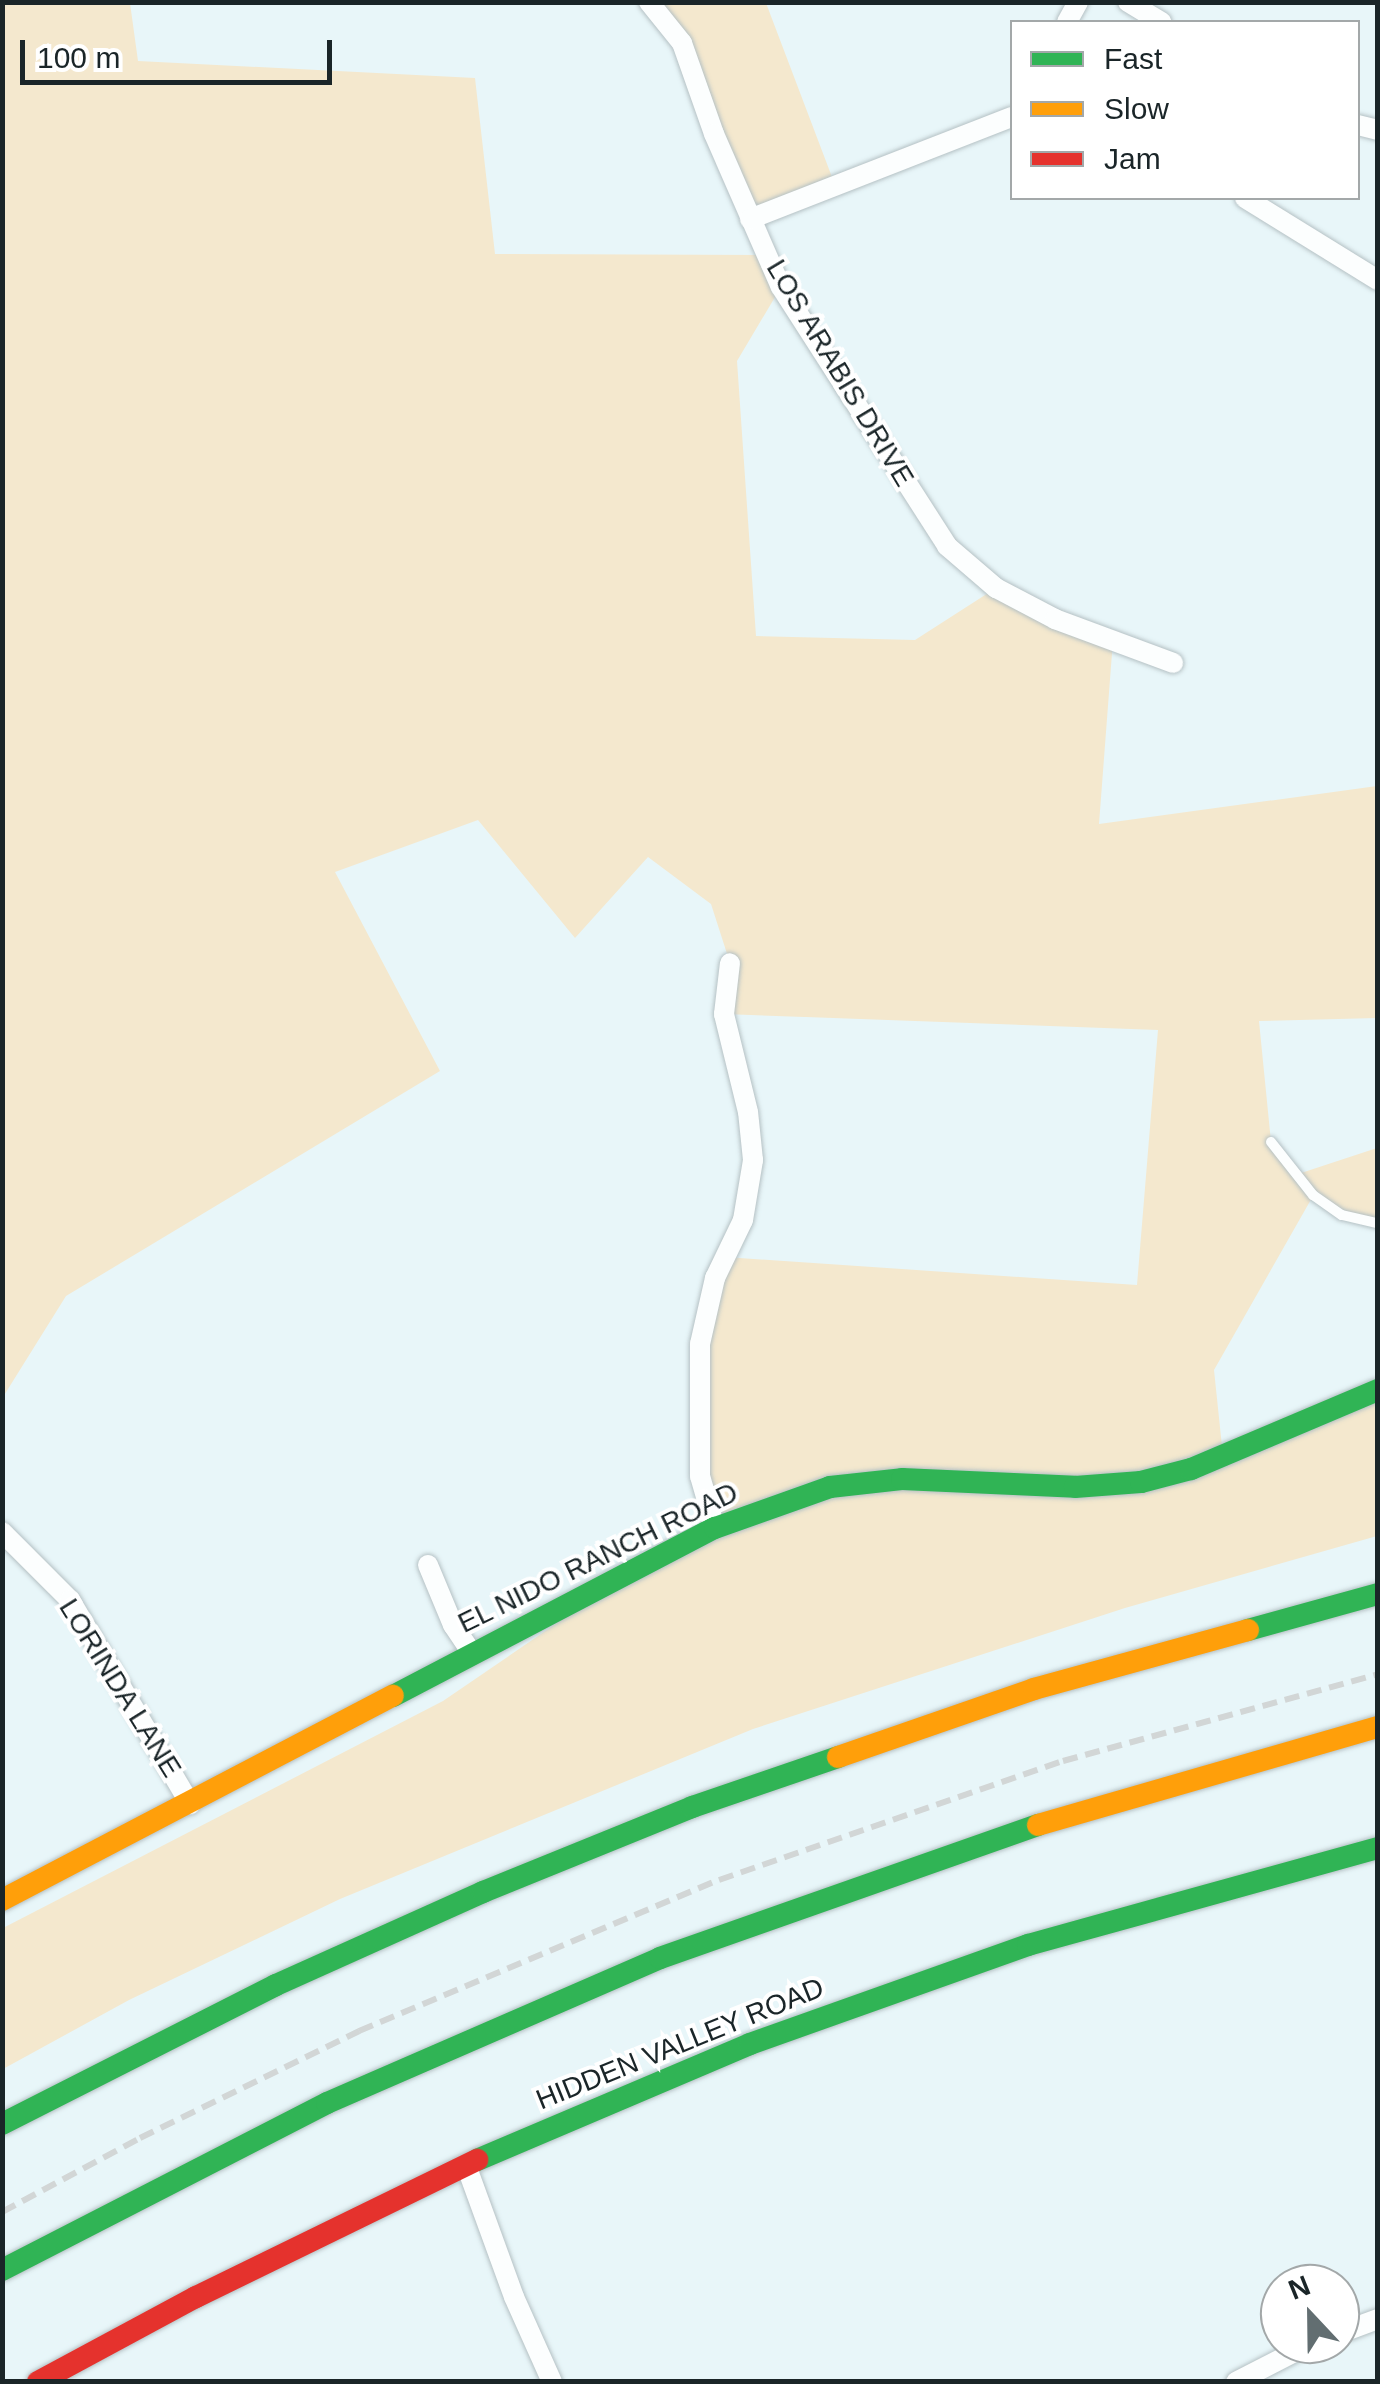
<!DOCTYPE html>
<style>
body{margin:0}
#map{position:relative;width:1380px;height:2384px;overflow:hidden;background:#e8f6f9;font-family:Helvetica,sans-serif}
div>[style]{position:absolute}
.green>*{inset:0;background:#f4e8ce}
.roads{filter:drop-shadow(0 0 2px #b5c1c4) drop-shadow(0 0 2px #b5c1c4)}
.lane>*{height:10px;margin:-5px;padding:0 5px;transform-origin:5px;border-radius:5px;background:#fcfefe}
.street>*{height:20px;margin:-10px;padding:0 10px;transform-origin:10px;border-radius:10px;background:#fcfefe}
.fast>*{height:22px;margin:-11px;padding:0 11px;transform-origin:11px;border-radius:11px;background:#30b455}
.slow>*{height:22px;margin:-11px;padding:0 11px;transform-origin:11px;border-radius:11px;background:#ff9f0a}
.jam>*{height:22px;margin:-11px;padding:0 11px;transform-origin:11px;border-radius:11px;background:#e5322d}
.rail>*{height:6px;margin-top:-3px;transform-origin:0;background:repeating-linear-gradient(90deg,#d2d6d6 0 15px,transparent 0 23px)}
span{translate:-50% -50%;white-space:nowrap;text-align:center;line-height:1.15;-webkit-text-stroke:8px #fff;paint-order:stroke}
.street-label{font-size:28px;color:#1a2528}
.frame{position:absolute;inset:0;border:5px solid #1a2528;pointer-events:none}
.legend{position:absolute;left:1010px;top:20px;width:350px;height:180px;box-sizing:border-box;background:#fff;border:2px solid #a3a8a9;margin:0;padding:12px 18px;list-style:none;font-size:30px;color:#1a2528}
.legend li{display:flex;align-items:center;gap:20px;height:50px}
.legend b{width:50px;border:2px solid #a3a8a9}
.north{position:absolute;left:1260px;top:2264px;width:100px;height:100px;box-sizing:border-box;background:#fff;border:2px solid #a3a8a9;border-radius:50%;rotate:338deg;font-size:28px;font-weight:700;line-height:40px;text-align:center;color:#1a2528}
.north::after{content:'';display:block;margin:auto;width:35px;height:45px;background:#626e71;clip-path:polygon(50% 0,100% 100%,50% 72%,0 100%)}
.scale{position:absolute;left:20px;top:40px;width:312px;height:45px;box-sizing:border-box;border:5px solid #1a2528;border-top:0;padding-left:12px;font-size:30px;line-height:35px;white-space:nowrap;color:#1a2528;-webkit-text-stroke:8px #fff;paint-order:stroke}
</style>
<div id="map">
<div class="green">
<div style="clip-path:polygon(3px 3px,130px 3px,138px 61px,475px 78px,495px 254px,767px 255px,781px 287px,737px 361px,756px 636px,915px 640px,996px 588px,1113px 640px,1099px 824px,1377px 786px,1377px 1018px,1259px 1021px,1271px 1142px,1295px 1175px,1377px 1148px,1377px 1223px,1364px 1222px,1313px 1196px,1214px 1370px,1223px 1456px,1377px 1390px,1377px 1536px,1125px 1608px,753px 1729px,340px 1899px,129px 2000px,3px 2069px,3px 1928px,443px 1701px,626px 1576px,715px 1528px,700px 1476px,700px 1344px,725px 1257px,1137px 1285px,1158px 1030px,724px 1014px,730px 963px,711px 904px,648px 857px,575px 938px,478px 820px,335px 872px,440px 1071px,66px 1296px,3px 1397px)"></div>
<div style="clip-path:polygon(649px 3px,766px 3px,835px 185px,750px 219px,682px 43px)"></div>
</div>
<div class="roads">
<div class="lane">
<div style="left:1271px;top:1142px;width:68px;rotate:51.6deg"></div>
<div style="left:1313px;top:1195px;width:35px;rotate:35deg"></div>
<div style="left:1342px;top:1215px;width:37px;rotate:13deg"></div>
</div>
<div class="street">
<div style="left:649px;top:2px;width:53px;rotate:51.2deg"></div>
<div style="left:682px;top:43px;width:96px;rotate:70.6deg"></div>
<div style="left:714px;top:134px;width:167px;rotate:66.4deg"></div>
<div style="left:781px;top:287px;width:308px;rotate:57.3deg"></div>
<div style="left:947px;top:546px;width:65px;rotate:40.6deg"></div>
<div style="left:996px;top:588px;width:67px;rotate:27.7deg"></div>
<div style="left:1055px;top:619px;width:126px;rotate:20.4deg"></div>
<div style="left:1128px;top:2px;width:39px;rotate:31deg"></div>
<div style="left:1067px;top:22px;width:23px;rotate:-61deg"></div>
<div style="left:1358px;top:125px;width:21px;rotate:14deg"></div>
<div style="left:1245px;top:198px;width:156px;rotate:31.7deg"></div>
<div style="left:750px;top:219px;width:281px;rotate:-21.3deg"></div>
<div style="left:715px;top:1528px;width:54px;rotate:-106.1deg"></div>
<div style="left:700px;top:1476px;width:132px;rotate:-90deg"></div>
<div style="left:700px;top:1344px;width:68px;rotate:-77.2deg"></div>
<div style="left:715px;top:1278px;width:64px;rotate:-64.2deg"></div>
<div style="left:743px;top:1220px;width:61px;rotate:-80.5deg"></div>
<div style="left:753px;top:1160px;width:48px;rotate:-95.9deg"></div>
<div style="left:748px;top:1112px;width:101px;rotate:-103.8deg"></div>
<div style="left:724px;top:1014px;width:51px;rotate:-83.3deg"></div>
<div style="left:2px;top:1532px;width:96px;rotate:45deg"></div>
<div style="left:70px;top:1600px;width:237px;rotate:59.5deg"></div>
<div style="left:428px;top:1565px;width:65px;rotate:67.4deg"></div>
<div style="left:453px;top:1625px;width:34px;rotate:56deg"></div>
<div style="left:466px;top:2165px;width:140px;rotate:70deg"></div>
<div style="left:514px;top:2297px;width:93px;rotate:65.9deg"></div>
<div style="left:1340px;top:2333px;width:40px;rotate:-20.2deg"></div>
<div style="left:1236px;top:2382px;width:83px;rotate:-27.2deg"></div>
</div>
<div class="fast">
<div style="left:1248px;top:1630px;width:135px;rotate:-15.5deg"></div>
<div style="left:393px;top:1696px;width:363px;rotate:-27.6deg"></div>
<div style="left:715px;top:1528px;width:122px;rotate:-19.6deg"></div>
<div style="left:830px;top:1487px;width:72px;rotate:-6.3deg"></div>
<div style="left:902px;top:1479px;width:173px;rotate:2.6deg"></div>
<div style="left:1075px;top:1487px;width:66px;rotate:-4.3deg"></div>
<div style="left:1141px;top:1482px;width:52px;rotate:-14.6deg"></div>
<div style="left:1191px;top:1469px;width:203px;rotate:-22.9deg"></div>
<div style="left:2px;top:2124px;width:307px;rotate:-26.9deg"></div>
<div style="left:276px;top:1985px;width:227px;rotate:-24.2deg"></div>
<div style="left:483px;top:1892px;width:226px;rotate:-22.1deg"></div>
<div style="left:692px;top:1807px;width:154px;rotate:-18.9deg"></div>
<div style="left:477px;top:2160px;width:297px;rotate:-23deg"></div>
<div style="left:750px;top:2044px;width:295px;rotate:-19.6deg"></div>
<div style="left:1028px;top:1945px;width:363px;rotate:-15.5deg"></div>
<div style="left:2px;top:2270px;width:365px;rotate:-27.2deg"></div>
<div style="left:327px;top:2103px;width:363px;rotate:-23.5deg"></div>
<div style="left:660px;top:1958px;width:401px;rotate:-19.4deg"></div>
</div>
<div class="slow">
<div style="left:838px;top:1757px;width:207px;rotate:-19.1deg"></div>
<div style="left:1034px;top:1689px;width:222px;rotate:-15.4deg"></div>
<div style="left:1038px;top:1825px;width:354px;rotate:-16.1deg"></div>
<div style="left:2px;top:1900px;width:441px;rotate:-27.6deg"></div>
</div>
<div class="jam">
<div style="left:38px;top:2382px;width:179px;rotate:-28.3deg"></div>
<div style="left:196px;top:2297px;width:313px;rotate:-26deg"></div>
</div>
</div>
<div class="rail">
<div style="left:2px;top:2212px;width:157px;rotate:-28.2deg"></div>
<div style="left:140px;top:2138px;width:244px;rotate:-26deg"></div>
<div style="left:359px;top:2031px;width:390px;rotate:-22.8deg"></div>
<div style="left:719px;top:1880px;width:364px;rotate:-19.1deg"></div>
<div style="left:1063px;top:1761px;width:327px;rotate:-15.4deg"></div>
</div>
<div class="street-label">
<span style="left:840px;top:373px;rotate:59deg">LOS ARABIS DRIVE</span>
<span style="left:598px;top:1558px;rotate:-26deg">EL NIDO RANCH ROAD</span>
<span style="left:120px;top:1688px;rotate:58deg">LORINDA LANE</span>
<span style="left:680px;top:2044px;rotate:-22deg">HIDDEN VALLEY ROAD</span>
</div>
<div class="frame"></div>
<ul class="legend">
<li><b style="height:12px;background:#30b455"></b>Fast</li>
<li><b style="height:12px;background:#ff9f0a"></b>Slow</li>
<li><b style="height:12px;background:#e5322d"></b>Jam</li>
</ul>
<div class="north">N</div>
<div class="scale">100 m</div>
</div>
